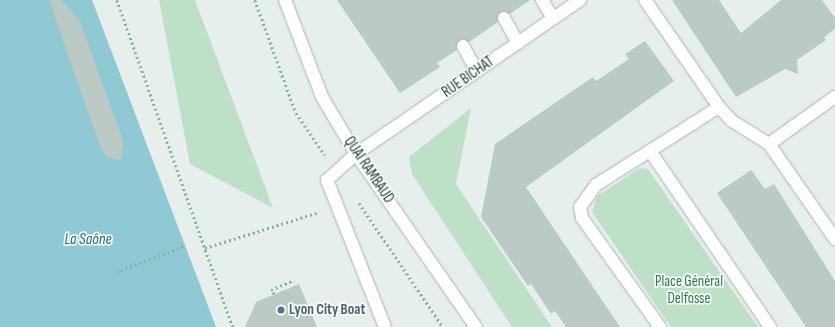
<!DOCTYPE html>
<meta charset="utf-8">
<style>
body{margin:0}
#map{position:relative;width:835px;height:327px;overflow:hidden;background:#e6efeb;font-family:"Sofia Sans Condensed",sans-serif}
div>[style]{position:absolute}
.green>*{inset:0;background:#bfe0c8}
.water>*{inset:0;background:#8ec9d4}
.building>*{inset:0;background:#bbcac4}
.path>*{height:2.5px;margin-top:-1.25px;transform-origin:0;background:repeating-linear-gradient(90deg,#86b3a5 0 2px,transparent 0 5px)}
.roads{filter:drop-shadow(0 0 1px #a8b8b2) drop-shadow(0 0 1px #a8b8b2)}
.service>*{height:12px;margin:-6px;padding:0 6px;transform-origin:6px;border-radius:6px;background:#fff}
.minor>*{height:12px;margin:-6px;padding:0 6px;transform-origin:6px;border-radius:6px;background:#fff}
.dots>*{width:11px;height:11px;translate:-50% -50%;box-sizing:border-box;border:2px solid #f7fbf9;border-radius:50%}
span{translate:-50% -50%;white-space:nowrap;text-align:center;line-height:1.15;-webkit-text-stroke:3.5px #f7fbf9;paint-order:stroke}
.street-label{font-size:15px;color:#24423a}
.park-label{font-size:15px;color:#2d7a4b}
.service-label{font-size:15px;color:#4e5e75;font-weight:700}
.left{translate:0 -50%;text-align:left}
.water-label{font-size:16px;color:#1c6f80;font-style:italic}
</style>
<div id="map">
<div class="green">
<div style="clip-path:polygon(159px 0,195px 0,273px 208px,190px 164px)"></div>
<div style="clip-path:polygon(471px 108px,456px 184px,552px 327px,512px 327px,412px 174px,409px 157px)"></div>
<div style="clip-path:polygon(640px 168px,648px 169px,758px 327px,671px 327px,592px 212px,597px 196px)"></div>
</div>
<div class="water">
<div style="clip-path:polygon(0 0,92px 0,216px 327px,0 327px)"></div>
</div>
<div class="building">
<div style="clip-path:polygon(49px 0,61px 0,80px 21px,124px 144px,120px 161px,106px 156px,101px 149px)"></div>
<div style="clip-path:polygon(337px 0,530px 0,510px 14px,500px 12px,498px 22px,469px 42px,459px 40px,457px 50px,437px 63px,440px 67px,400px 93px)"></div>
<div style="clip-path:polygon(672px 0,719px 0,741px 33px,781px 0,822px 0,835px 18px,835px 29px,824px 37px,826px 40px,797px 60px,798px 74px,785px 69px,736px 97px)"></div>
<div style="clip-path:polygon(645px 41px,674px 81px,526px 187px,620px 327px,566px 327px,555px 311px,551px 314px,531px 284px,528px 286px,481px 217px,495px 144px,593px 77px,596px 81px,629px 59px,625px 54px)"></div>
<div style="clip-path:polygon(751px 170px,765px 189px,774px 184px,835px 281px,835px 327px,806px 327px,717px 193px)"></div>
<div style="clip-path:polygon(299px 284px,317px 327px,245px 327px,256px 302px)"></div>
</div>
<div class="path">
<div style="left:117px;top:0;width:347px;rotate:70.5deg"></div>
<div style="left:255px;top:0;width:120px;rotate:70.1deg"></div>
<div style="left:296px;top:113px;width:51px;rotate:55.4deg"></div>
<div style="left:359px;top:203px;width:150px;rotate:55.9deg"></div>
<div style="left:205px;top:248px;width:120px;rotate:-17.5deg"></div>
<div style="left:116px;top:272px;width:73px;rotate:-20.9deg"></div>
<div style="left:274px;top:294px;width:5px;rotate:-127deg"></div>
<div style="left:271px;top:290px;width:25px;rotate:-23deg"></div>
</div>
<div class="roads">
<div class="service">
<div style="left:542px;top:0;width:21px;rotate:59deg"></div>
<div style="left:645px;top:0;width:130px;rotate:55.3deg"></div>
<div style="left:719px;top:107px;width:19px;rotate:47deg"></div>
<div style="left:732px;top:121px;width:44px;rotate:31.9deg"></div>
<div style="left:769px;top:144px;width:116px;rotate:55.2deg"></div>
<div style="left:504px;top:18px;width:29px;rotate:61deg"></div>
<div style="left:463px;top:46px;width:29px;rotate:61deg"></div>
<div style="left:769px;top:144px;width:81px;rotate:-35.5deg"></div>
<div style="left:650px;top:151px;width:213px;rotate:55.7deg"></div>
<div style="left:356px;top:154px;width:39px;rotate:138deg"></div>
<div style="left:327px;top:180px;width:158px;rotate:68.5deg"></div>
<div style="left:660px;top:327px;width:134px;rotate:-125.6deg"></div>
<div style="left:582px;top:218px;width:11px;rotate:-100deg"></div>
<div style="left:580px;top:207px;width:27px;rotate:-54deg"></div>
<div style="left:596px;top:185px;width:146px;rotate:-32.4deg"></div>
</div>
<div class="minor">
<div style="left:285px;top:0;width:104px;rotate:69.1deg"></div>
<div style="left:322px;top:97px;width:66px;rotate:59.2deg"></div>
<div style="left:356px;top:154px;width:211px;rotate:55.3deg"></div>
<div style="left:356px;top:154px;width:272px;rotate:-34.5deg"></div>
</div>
</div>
<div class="dots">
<div style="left:281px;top:310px;background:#5c6f8a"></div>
</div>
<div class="street-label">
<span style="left:468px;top:77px;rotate:-35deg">RUE BICHAT</span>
<span style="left:369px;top:170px;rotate:56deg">QUAI RAMBAUD</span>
</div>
<div class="park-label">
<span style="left:689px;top:290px">Place Général<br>Delfosse</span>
</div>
<div class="service-label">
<span class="left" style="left:289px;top:310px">Lyon City Boat</span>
</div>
<div class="water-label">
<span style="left:88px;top:240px">La Saône</span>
</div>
</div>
